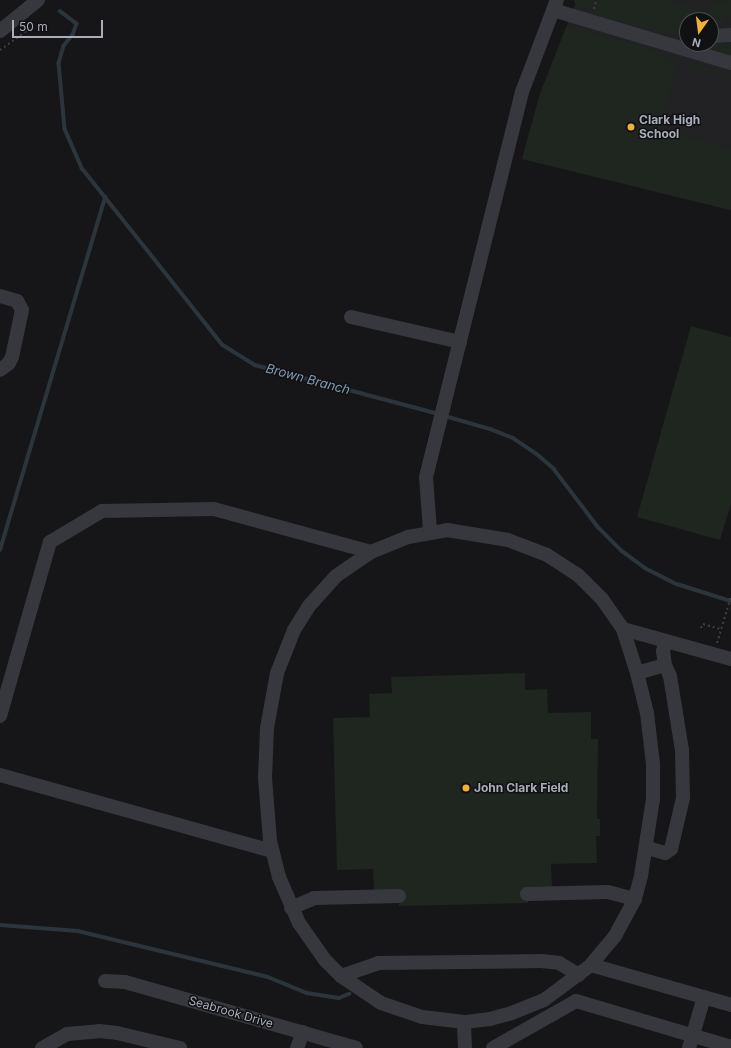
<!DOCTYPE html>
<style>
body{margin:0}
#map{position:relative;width:731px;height:1048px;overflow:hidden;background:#161618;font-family:Inter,sans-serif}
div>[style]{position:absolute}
.built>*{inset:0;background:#222225}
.green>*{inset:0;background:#1e261f}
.stream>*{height:3.5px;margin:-1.75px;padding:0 1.75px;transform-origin:1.75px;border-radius:1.75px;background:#2c353c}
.path>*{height:2px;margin-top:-1px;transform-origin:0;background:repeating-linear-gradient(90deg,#3d3f44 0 2px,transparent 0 5px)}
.minor>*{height:14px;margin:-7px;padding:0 7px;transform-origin:7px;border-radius:7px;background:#37383d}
.dots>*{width:11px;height:11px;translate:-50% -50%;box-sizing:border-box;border:2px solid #111113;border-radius:50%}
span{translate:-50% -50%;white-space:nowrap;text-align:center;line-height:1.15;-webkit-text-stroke:3px #111113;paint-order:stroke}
.poi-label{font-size:12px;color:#a8adb8;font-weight:700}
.left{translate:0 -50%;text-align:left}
.street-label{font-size:12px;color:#a8adb8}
.water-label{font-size:13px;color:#7f9bb3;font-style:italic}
.north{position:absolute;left:679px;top:12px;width:40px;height:40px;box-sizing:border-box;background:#111113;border:1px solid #4d4f55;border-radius:50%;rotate:194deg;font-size:11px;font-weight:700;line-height:16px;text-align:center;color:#a8adb8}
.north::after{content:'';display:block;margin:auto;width:14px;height:18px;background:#f2b134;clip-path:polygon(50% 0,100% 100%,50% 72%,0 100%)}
.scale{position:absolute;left:12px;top:20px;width:91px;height:18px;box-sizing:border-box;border:2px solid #a8adb8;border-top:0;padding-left:5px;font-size:12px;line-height:14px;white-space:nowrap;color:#a8adb8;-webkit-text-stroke:3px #111113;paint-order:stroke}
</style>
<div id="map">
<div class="built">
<div style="clip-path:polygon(evenodd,577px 0,731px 0,731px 210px,522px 159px,540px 94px,577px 0,687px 20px,711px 20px,711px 44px,687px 44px,687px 20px)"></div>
</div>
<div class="green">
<div style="clip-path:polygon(574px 0,595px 0,592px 11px,576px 6px)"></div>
<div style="clip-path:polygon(598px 0,667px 0,710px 12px,714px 0,723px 2px,731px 0,731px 17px,724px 17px,725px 23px,711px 27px,711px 20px,687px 20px,687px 32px,657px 31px,594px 15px)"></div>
<div style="clip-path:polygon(567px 25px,658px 51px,658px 54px,678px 60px,660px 129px,731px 149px,731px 210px,522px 159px,540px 94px)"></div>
<div style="clip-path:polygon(731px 43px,731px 58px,699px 47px,712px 44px)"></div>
<div style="clip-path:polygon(693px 64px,731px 75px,731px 78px,697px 68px,693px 77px,691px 73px)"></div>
<div style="clip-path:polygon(691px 326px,731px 337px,731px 504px,720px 540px,637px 517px)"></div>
<div style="clip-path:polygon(525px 673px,525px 690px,547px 689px,548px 713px,591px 712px,591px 739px,598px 739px,597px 819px,600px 819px,600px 836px,596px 836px,597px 863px,551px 864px,552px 888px,527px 889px,528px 903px,399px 906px,399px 891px,374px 892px,373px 869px,337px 870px,333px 718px,370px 717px,369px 694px,392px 693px,391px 677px)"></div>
</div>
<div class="stream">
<div style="left:60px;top:11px;width:21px;rotate:37deg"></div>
<div style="left:77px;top:24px;width:12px;rotate:110deg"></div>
<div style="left:73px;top:35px;width:14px;rotate:129deg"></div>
<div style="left:64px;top:46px;width:18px;rotate:106deg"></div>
<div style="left:59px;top:63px;width:66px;rotate:84.8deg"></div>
<div style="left:65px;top:129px;width:43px;rotate:66.4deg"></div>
<div style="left:82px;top:168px;width:226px;rotate:51.5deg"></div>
<div style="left:223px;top:345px;width:38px;rotate:32deg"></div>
<div style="left:255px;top:365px;width:190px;rotate:14.9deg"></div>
<div style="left:445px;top:416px;width:47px;rotate:16.1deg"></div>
<div style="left:490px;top:429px;width:25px;rotate:21deg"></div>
<div style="left:513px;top:438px;width:29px;rotate:34deg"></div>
<div style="left:537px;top:454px;width:23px;rotate:41deg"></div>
<div style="left:554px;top:469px;width:74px;rotate:52.7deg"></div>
<div style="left:599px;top:528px;width:33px;rotate:45deg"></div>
<div style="left:622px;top:551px;width:29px;rotate:36deg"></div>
<div style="left:645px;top:568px;width:36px;rotate:27deg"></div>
<div style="left:677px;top:584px;width:57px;rotate:17.5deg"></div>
<div style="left:0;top:550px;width:368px;rotate:-73.4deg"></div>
<div style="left:0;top:925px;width:78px;rotate:4.4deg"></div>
<div style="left:78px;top:931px;width:195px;rotate:13.6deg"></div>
<div style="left:268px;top:977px;width:42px;rotate:22.3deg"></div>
<div style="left:307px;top:993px;width:32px;rotate:9deg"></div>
<div style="left:339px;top:998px;width:11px;rotate:-22deg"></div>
</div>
<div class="path">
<div style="left:594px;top:9px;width:9px;rotate:-77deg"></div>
<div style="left:0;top:50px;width:31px;rotate:-36deg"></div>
<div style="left:25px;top:32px;width:14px;rotate:-51deg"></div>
<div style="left:701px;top:628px;width:4px;rotate:-63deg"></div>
<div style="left:703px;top:624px;width:19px;rotate:16deg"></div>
<div style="left:717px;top:643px;width:49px;rotate:-73.4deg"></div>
</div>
<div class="minor">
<div style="left:553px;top:10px;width:186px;rotate:16.6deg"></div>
<div style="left:0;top:31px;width:49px;rotate:-39.2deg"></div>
<div style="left:711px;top:36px;width:20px;rotate:-3deg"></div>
<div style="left:0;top:296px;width:18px;rotate:16deg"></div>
<div style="left:17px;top:301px;width:10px;rotate:61deg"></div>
<div style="left:22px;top:310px;width:48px;rotate:102deg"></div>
<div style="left:12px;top:357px;width:7px;rotate:117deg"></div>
<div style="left:9px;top:363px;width:11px;rotate:142deg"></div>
<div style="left:351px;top:317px;width:112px;rotate:12.9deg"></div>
<div style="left:447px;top:530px;width:62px;rotate:9.3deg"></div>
<div style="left:508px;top:540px;width:42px;rotate:21deg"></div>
<div style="left:547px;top:555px;width:37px;rotate:33deg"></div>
<div style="left:578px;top:575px;width:34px;rotate:45deg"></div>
<div style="left:602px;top:599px;width:37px;rotate:55deg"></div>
<div style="left:623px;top:629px;width:46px;rotate:72.3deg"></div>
<div style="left:637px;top:673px;width:41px;rotate:76deg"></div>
<div style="left:647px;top:713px;width:51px;rotate:83.3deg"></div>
<div style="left:653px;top:764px;width:35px;rotate:90deg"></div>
<div style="left:653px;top:799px;width:78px;rotate:98.9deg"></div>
<div style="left:641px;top:876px;width:24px;rotate:105deg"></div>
<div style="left:635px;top:899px;width:42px;rotate:118.4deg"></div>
<div style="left:615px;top:936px;width:38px;rotate:130deg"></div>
<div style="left:591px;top:965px;width:59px;rotate:143.3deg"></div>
<div style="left:544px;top:1000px;width:35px;rotate:158deg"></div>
<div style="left:512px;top:1013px;width:23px;rotate:165deg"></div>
<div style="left:490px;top:1019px;width:26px;rotate:173deg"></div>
<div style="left:464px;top:1022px;width:42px;rotate:-173.2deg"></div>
<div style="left:422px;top:1017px;width:43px;rotate:-161.1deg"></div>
<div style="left:381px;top:1003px;width:48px;rotate:-146deg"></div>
<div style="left:341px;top:976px;width:23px;rotate:-135deg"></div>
<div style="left:325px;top:960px;width:45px;rotate:-125.1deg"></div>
<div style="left:299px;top:923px;width:50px;rotate:-113.5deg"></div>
<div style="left:279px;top:877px;width:38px;rotate:-104deg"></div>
<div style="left:270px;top:840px;width:62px;rotate:-94.6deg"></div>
<div style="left:265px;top:778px;width:50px;rotate:-87.7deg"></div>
<div style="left:267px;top:728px;width:56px;rotate:-79.7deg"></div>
<div style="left:277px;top:673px;width:46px;rotate:-68.4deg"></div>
<div style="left:294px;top:630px;width:28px;rotate:-58deg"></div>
<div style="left:309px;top:606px;width:40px;rotate:-48deg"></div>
<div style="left:336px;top:576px;width:42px;rotate:-34.4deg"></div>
<div style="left:371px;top:552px;width:40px;rotate:-22deg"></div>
<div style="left:408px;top:537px;width:40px;rotate:-10deg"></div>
<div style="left:430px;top:531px;width:54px;rotate:-94.2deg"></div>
<div style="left:426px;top:477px;width:397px;rotate:-76deg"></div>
<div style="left:522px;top:92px;width:98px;rotate:-69.2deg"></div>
<div style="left:623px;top:629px;width:112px;rotate:15.5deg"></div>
<div style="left:665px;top:665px;width:14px;rotate:-98deg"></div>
<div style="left:663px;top:651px;width:10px;rotate:-73deg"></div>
<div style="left:637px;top:673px;width:29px;rotate:-16deg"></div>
<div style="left:665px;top:665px;width:12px;rotate:66deg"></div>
<div style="left:670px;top:676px;width:75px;rotate:80.8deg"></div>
<div style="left:682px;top:750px;width:48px;rotate:88.8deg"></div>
<div style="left:683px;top:798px;width:52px;rotate:103.2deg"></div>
<div style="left:671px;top:849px;width:7px;rotate:146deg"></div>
<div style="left:665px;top:853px;width:19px;rotate:-164deg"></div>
<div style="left:0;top:716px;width:181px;rotate:-74deg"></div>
<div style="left:50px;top:542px;width:61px;rotate:-30.8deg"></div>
<div style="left:102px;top:511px;width:112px;rotate:-1deg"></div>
<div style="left:214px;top:509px;width:163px;rotate:15.3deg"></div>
<div style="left:0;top:775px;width:283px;rotate:15.6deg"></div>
<div style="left:527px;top:894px;width:81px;rotate:-1.4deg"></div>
<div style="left:608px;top:892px;width:28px;rotate:15deg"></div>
<div style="left:291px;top:908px;width:25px;rotate:-23deg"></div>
<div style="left:314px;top:898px;width:85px;rotate:-1.3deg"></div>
<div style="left:591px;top:965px;width:146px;rotate:15.9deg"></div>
<div style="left:341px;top:976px;width:39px;rotate:-19deg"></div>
<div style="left:378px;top:963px;width:163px;rotate:-0.7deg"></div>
<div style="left:541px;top:961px;width:18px;rotate:6deg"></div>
<div style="left:559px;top:963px;width:23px;rotate:31deg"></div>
<div style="left:105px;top:981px;width:20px;rotate:3deg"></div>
<div style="left:125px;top:982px;width:240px;rotate:15.9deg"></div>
<div style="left:464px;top:1022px;width:26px;rotate:88deg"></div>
<div style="left:42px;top:1048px;width:29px;rotate:-29deg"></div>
<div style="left:67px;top:1034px;width:32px;rotate:-5deg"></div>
<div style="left:99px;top:1031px;width:18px;rotate:6deg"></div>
<div style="left:117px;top:1033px;width:65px;rotate:13.4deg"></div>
<div style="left:297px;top:1048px;width:17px;rotate:-69deg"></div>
<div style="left:493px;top:1048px;width:95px;rotate:-29.5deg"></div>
<div style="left:576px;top:1001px;width:162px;rotate:16.5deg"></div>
<div style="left:689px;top:1048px;width:53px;rotate:-73.6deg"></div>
</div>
<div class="dots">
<div style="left:631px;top:127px;background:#f2b134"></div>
<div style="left:466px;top:788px;background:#f2b134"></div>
</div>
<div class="poi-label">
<span class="left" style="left:639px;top:127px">Clark High<br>School</span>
<span class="left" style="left:474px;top:788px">John Clark Field</span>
</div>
<div class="street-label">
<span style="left:231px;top:1012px;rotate:16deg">Seabrook Drive</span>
</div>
<div class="water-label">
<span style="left:308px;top:379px;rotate:15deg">Brown Branch</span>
</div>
<div class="north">N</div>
<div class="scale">50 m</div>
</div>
